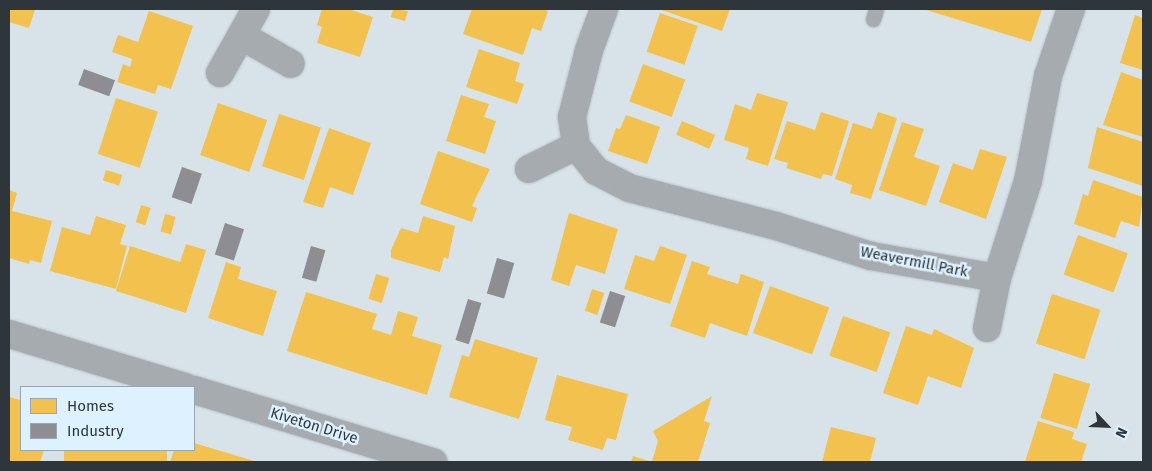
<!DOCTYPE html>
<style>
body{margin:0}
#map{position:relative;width:1152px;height:471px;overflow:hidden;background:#d8e3e9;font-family:"Fira Sans",sans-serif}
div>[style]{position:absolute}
.homes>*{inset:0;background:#f2c14e;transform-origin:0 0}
.industry>*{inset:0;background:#8d8d92;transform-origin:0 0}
.roads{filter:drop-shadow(0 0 1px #b8c0c5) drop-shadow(0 0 1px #b8c0c5)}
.lane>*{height:15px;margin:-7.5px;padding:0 7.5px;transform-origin:7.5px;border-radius:7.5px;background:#a5abae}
.street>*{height:28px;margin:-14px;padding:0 14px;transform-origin:14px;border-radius:14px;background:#a5abae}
span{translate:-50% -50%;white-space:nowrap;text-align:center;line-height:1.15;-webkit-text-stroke:5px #ddf1fe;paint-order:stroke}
.street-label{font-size:15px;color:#2e363b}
.frame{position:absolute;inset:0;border:10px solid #2e363b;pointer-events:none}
.legend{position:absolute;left:20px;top:386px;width:175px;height:65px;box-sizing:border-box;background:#ddf1fe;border:1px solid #97a6b0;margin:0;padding:6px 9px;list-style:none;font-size:15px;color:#2e363b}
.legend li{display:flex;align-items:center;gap:10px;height:25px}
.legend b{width:25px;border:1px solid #97a6b0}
.north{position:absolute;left:1082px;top:401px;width:50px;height:50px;-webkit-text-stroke:4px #ddf1fe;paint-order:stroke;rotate:115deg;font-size:14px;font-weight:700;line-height:20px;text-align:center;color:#2e363b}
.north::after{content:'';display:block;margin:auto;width:18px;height:22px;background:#2e363b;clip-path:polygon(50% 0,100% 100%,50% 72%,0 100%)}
</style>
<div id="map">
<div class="homes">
<div style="clip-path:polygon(9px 9px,35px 9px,29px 28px,9px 22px)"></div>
<div style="clip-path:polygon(322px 9px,348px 9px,373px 17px,360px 57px,317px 43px,322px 27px,317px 25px)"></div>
<div style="clip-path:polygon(393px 9px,408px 11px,405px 21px,391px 17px)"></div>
<div style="clip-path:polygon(472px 9px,542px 9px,548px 11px,541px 31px,532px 28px,523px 55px,463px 34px)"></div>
<div style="clip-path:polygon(659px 9px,730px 9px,722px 31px)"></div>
<div style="clip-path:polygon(923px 9px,1042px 9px,1031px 42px)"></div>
<div style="clip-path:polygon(149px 11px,193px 26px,171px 89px,158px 85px,155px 94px,117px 82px,123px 64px,130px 67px,132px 59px,112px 52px,118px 35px,138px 42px)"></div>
<div style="left:660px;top:13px;width:40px;height:41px;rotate:19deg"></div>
<div style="clip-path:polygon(1135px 15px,1143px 18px,1143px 70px,1120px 63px)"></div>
<div style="clip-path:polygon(479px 49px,520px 63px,515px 81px,524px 84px,517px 104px,466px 87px)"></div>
<div style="left:643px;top:64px;width:45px;height:40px;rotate:20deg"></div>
<div style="clip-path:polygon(1121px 72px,1143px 80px,1143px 137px,1103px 125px)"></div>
<div style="clip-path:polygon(757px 93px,788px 102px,768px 166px,746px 159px,749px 148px,724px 140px,735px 104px,751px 110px)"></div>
<div style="clip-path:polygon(461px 95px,489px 104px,484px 117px,496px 121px,485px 154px,446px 141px)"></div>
<div style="left:116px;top:98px;width:44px;height:59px;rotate:18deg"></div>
<div style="left:218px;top:103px;width:52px;height:55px;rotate:19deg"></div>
<div style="clip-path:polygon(821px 112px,849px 121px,832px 176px,823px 174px,821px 179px,786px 168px,788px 163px,774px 159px,787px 121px,815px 130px)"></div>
<div style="clip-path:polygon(878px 112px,897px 118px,871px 199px,850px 193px,852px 185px,835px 179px,853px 123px,872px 129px)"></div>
<div style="left:279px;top:114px;width:44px;height:55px;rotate:18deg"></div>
<div style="clip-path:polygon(626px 115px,660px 127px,647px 164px,608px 151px,616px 128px,620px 129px)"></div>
<div style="left:682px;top:121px;width:36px;height:15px;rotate:23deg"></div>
<div style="clip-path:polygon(902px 122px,924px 129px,914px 157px,940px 166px,926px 206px,879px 190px)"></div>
<div style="clip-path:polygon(1097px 127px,1143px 142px,1143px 186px,1088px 168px)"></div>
<div style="clip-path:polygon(329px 128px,371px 143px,353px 195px,330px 187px,323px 208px,303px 202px)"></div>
<div style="clip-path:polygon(980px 149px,1007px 157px,986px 219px,939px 202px,953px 163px,973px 170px)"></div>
<div style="clip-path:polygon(438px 151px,490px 169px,472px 206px,477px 208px,472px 222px,420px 204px)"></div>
<div style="left:106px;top:170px;width:17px;height:11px;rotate:17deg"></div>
<div style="clip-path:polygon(1093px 180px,1143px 197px,1139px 227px,1121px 221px,1115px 238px,1074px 224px,1083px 194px,1088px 196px)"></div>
<div style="clip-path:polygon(9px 190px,17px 193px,12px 211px,52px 221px,41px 263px,30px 260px,29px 264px,9px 258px)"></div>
<div style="left:141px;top:205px;width:10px;height:18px;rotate:17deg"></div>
<div style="clip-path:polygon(569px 213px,618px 229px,605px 274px,576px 265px,569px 286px,551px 280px)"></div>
<div style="left:165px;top:214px;width:11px;height:18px;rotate:15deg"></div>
<div style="clip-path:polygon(96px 216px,126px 225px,120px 244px,127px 246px,116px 289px,50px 271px,62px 227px,90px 235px)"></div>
<div style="clip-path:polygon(423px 216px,455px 226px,448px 259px,444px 257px,440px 272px,391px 258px,391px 250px,401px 228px,418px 233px)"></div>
<div style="left:1078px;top:235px;width:53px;height:42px;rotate:20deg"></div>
<div style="clip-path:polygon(186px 244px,206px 250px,186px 313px,116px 291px,130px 246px,180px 262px)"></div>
<div style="clip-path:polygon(660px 246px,687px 255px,670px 304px,624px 289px,635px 255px,654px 261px)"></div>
<div style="clip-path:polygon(692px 261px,710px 267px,707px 274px,738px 284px,741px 274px,764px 282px,747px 336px,710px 323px,705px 338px,670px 326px)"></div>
<div style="clip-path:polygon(226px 262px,241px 267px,238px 279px,277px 291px,263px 336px,208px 318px)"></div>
<div style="left:376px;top:274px;width:14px;height:26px;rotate:17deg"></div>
<div style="left:770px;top:286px;width:63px;height:50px;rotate:20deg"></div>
<div style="left:592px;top:289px;width:13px;height:23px;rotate:18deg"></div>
<div style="clip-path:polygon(306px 292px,377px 314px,372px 329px,391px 335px,398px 311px,418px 317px,412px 336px,442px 345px,427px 395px,287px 351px)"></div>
<div style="left:1052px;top:294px;width:51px;height:52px;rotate:18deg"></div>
<div style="left:843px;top:316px;width:50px;height:42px;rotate:19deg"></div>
<div style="clip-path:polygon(906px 326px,932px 335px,934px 329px,974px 348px,961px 388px,928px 376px,918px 405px,883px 393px)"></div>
<div style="clip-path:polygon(475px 339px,538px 358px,519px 419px,449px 397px,462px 355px,469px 357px)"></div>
<div style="left:1054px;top:373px;width:38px;height:47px;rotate:17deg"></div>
<div style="clip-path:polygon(557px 375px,628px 394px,616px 440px,607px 438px,603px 450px,568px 440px,572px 427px,545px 420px)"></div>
<div style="clip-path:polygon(712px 396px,704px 421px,710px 423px,698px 462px,652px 462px,658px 441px,653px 431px)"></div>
<div style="clip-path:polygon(9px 397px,21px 400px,21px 450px,44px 450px,40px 462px,9px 462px)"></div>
<div style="clip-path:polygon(1038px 421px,1074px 432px,1072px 439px,1087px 444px,1081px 462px,1025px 462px)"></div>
<div style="clip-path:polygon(831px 427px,876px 438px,870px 462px,822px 462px)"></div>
<div style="clip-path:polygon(194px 443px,258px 462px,170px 462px,174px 450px,194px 450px)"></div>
<div style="left:64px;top:450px;width:103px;height:12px"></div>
<div style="clip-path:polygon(633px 456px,652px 462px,631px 462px)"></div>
</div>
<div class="industry">
<div style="left:84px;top:69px;width:33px;height:17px;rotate:20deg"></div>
<div style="left:182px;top:167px;width:21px;height:32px;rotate:19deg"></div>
<div style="left:225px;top:223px;width:20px;height:33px;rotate:18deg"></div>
<div style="left:311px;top:246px;width:15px;height:33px;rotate:16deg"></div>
<div style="left:497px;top:258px;width:18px;height:37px;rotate:16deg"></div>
<div style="left:610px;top:291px;width:16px;height:33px;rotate:18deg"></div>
<div style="left:468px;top:299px;width:14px;height:43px;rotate:17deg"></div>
</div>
<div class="roads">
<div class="lane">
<div style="left:873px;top:19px;width:10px;rotate:-73deg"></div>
</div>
<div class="street">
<div style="left:604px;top:9px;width:44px;rotate:110.1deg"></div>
<div style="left:589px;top:50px;width:69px;rotate:104.2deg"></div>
<div style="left:572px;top:117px;width:29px;rotate:82deg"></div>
<div style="left:576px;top:146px;width:32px;rotate:51deg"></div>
<div style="left:596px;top:171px;width:37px;rotate:27deg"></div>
<div style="left:629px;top:188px;width:152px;rotate:14.5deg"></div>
<div style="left:776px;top:226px;width:100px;rotate:17.5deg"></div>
<div style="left:871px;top:256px;width:128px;rotate:9.9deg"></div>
<div style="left:997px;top:278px;width:102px;rotate:-72.3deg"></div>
<div style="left:1028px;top:181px;width:107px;rotate:-79.2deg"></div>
<div style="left:1048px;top:76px;width:71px;rotate:-71.1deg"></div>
<div style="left:242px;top:36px;width:56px;rotate:29.7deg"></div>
<div style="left:220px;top:73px;width:73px;rotate:-60.6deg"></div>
<div style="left:529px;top:169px;width:52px;rotate:-26.1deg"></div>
<div style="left:987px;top:328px;width:51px;rotate:-78.7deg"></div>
<div style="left:9px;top:334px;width:184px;rotate:16.8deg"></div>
<div style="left:194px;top:390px;width:250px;rotate:16.8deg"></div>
</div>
</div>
<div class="street-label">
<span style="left:914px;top:262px;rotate:11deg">Weavermill Park</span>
<span style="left:314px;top:426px;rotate:17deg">Kiveton Drive</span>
</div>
<div class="frame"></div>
<ul class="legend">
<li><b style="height:14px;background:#f2c14e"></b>Homes</li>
<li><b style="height:14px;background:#8d8d92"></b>Industry</li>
</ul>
<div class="north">N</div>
</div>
